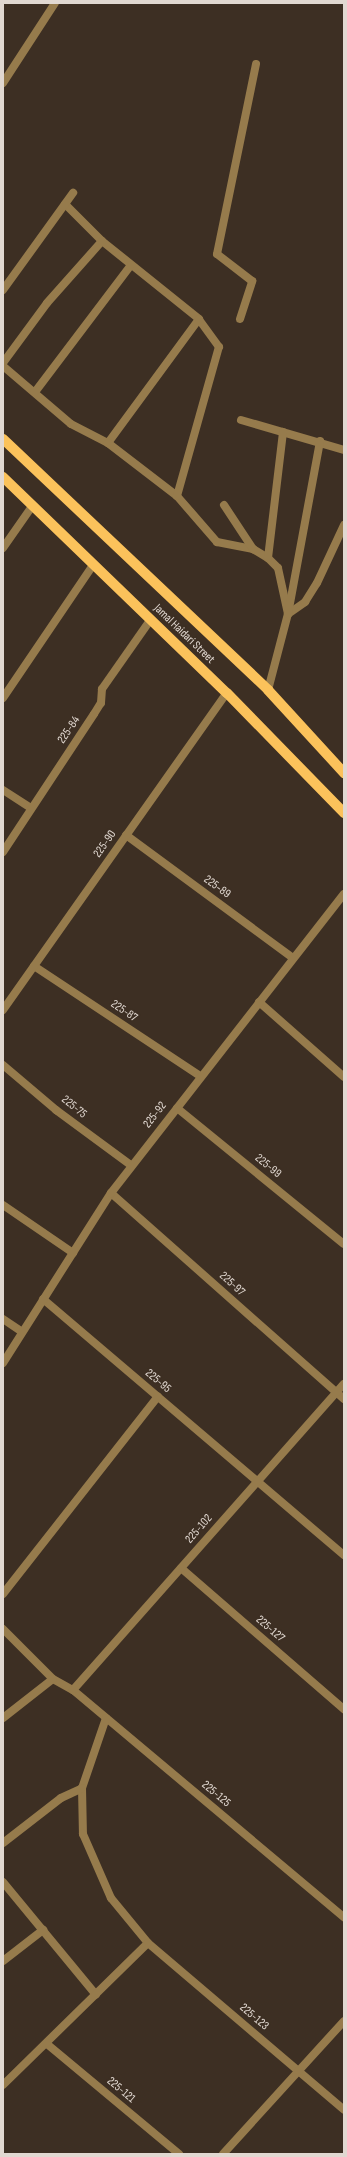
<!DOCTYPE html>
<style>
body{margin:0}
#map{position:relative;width:347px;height:2157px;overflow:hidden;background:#3d2f23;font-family:"Sofia Sans Condensed",sans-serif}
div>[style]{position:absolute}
.service>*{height:8px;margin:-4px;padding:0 4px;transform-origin:4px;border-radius:4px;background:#967b4c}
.minor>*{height:8px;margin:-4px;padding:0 4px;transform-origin:4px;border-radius:4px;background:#967b4c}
.primary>*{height:10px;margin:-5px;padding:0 5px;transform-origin:5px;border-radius:5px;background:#fbc25b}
span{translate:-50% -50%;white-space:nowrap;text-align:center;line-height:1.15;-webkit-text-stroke:3.5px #3d2f23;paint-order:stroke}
.street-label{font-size:12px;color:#e1d8d1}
.frame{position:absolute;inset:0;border:4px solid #e1d8d1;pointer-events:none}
</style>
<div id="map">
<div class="service">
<div style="left:3px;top:83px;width:95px;rotate:-57deg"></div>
<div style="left:65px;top:204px;width:52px;rotate:45deg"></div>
<div style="left:102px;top:241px;width:124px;rotate:38.8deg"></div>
<div style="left:199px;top:319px;width:154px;rotate:126.3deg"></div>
<div style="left:3px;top:290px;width:120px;rotate:-54.2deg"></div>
<div style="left:240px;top:319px;width:40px;rotate:-72deg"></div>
<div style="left:252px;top:281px;width:44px;rotate:-142.4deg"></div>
<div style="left:217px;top:254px;width:194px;rotate:-78.4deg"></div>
<div style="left:3px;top:363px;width:74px;rotate:-53.7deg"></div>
<div style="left:47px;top:303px;width:83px;rotate:-48.4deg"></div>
<div style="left:3px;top:366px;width:89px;rotate:40.5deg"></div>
<div style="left:71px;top:424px;width:42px;rotate:27.2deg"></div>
<div style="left:108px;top:443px;width:87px;rotate:37.5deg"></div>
<div style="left:177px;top:496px;width:61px;rotate:49deg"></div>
<div style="left:217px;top:542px;width:37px;rotate:11deg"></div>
<div style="left:253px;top:549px;width:17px;rotate:31deg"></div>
<div style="left:268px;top:558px;width:14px;rotate:45deg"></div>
<div style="left:278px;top:568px;width:47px;rotate:77.7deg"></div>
<div style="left:288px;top:614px;width:21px;rotate:-35deg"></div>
<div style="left:305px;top:602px;width:22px;rotate:-58deg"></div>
<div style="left:317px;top:583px;width:64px;rotate:-65deg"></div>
<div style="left:35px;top:392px;width:159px;rotate:-52.9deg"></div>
<div style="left:241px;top:420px;width:107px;rotate:16.2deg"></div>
<div style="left:177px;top:496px;width:155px;rotate:-74.3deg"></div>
<div style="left:219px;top:347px;width:34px;rotate:-126deg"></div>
<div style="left:224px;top:505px;width:53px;rotate:56.6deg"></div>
<div style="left:268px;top:558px;width:127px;rotate:-83.2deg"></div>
<div style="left:268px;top:690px;width:79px;rotate:-75.3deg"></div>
<div style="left:288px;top:614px;width:176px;rotate:-79.5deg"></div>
<div style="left:3px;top:698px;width:161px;rotate:-55.9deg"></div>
</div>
<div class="minor">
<div style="left:3px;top:548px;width:52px;rotate:-55.1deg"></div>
<div style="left:3px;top:790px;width:33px;rotate:33deg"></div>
<div style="left:126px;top:835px;width:207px;rotate:36.4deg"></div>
<div style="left:3px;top:852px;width:165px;rotate:-56.6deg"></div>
<div style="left:94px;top:714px;width:13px;rotate:-58deg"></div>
<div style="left:101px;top:703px;width:14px;rotate:-86deg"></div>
<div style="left:102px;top:689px;width:85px;rotate:-55deg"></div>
<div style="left:34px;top:966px;width:199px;rotate:33.5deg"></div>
<div style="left:259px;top:1002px;width:113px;rotate:41.4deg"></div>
<div style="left:3px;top:1010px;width:388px;rotate:-54.8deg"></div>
<div style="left:3px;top:1065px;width:70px;rotate:40.3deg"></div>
<div style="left:56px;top:1110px;width:94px;rotate:36.4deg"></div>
<div style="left:177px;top:1108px;width:215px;rotate:39.2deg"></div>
<div style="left:111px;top:1193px;width:311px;rotate:41.5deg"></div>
<div style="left:3px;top:1205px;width:85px;rotate:34.4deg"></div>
<div style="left:43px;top:1299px;width:395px;rotate:40.4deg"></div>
<div style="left:3px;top:1319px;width:23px;rotate:34deg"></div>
<div style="left:3px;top:1363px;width:201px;rotate:-57.6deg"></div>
<div style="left:111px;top:1193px;width:379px;rotate:-52.1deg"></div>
<div style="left:181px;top:1568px;width:216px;rotate:40.9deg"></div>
<div style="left:3px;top:1594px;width:251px;rotate:-51.9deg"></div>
<div style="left:3px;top:1629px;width:71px;rotate:45deg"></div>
<div style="left:53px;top:1679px;width:23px;rotate:29deg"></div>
<div style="left:73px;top:1690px;width:354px;rotate:40deg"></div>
<div style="left:73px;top:1690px;width:409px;rotate:-48.5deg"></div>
<div style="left:3px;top:1718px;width:63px;rotate:-38deg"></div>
<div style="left:106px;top:1718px;width:74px;rotate:108.9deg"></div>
<div style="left:82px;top:1788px;width:46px;rotate:88.8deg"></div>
<div style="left:83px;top:1834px;width:70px;rotate:66.4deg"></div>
<div style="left:111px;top:1898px;width:58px;rotate:50.6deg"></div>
<div style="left:148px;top:1943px;width:257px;rotate:40.4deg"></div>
<div style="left:3px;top:1843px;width:73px;rotate:-37.8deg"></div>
<div style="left:61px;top:1798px;width:23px;rotate:-25deg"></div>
<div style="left:3px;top:1882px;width:146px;rotate:50.5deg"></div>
<div style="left:3px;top:1961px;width:51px;rotate:-37.8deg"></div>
<div style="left:47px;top:2044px;width:172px;rotate:39.8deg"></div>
<div style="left:3px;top:2085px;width:203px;rotate:-44.4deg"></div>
<div style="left:223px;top:2154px;width:180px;rotate:-47.7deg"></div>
</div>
<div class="primary">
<div style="left:3px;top:439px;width:365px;rotate:43.4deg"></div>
<div style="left:268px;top:690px;width:113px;rotate:47.5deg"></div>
<div style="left:3px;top:477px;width:311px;rotate:44deg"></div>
<div style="left:227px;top:693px;width:168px;rotate:45.7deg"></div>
</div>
<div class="street-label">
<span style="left:184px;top:634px;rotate:44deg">Jamal Haidari Street</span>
<span style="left:69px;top:730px;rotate:-56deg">225-84</span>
<span style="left:105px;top:844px;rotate:-55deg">225-90</span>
<span style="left:217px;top:887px;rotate:36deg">225-89</span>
<span style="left:124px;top:1011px;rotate:34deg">225-87</span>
<span style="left:74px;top:1107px;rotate:39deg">225-75</span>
<span style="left:155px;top:1115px;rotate:-52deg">225-92</span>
<span style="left:268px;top:1166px;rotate:39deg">225-99</span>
<span style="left:232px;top:1284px;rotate:42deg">225-97</span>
<span style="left:158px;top:1381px;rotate:40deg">225-95</span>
<span style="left:199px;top:1529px;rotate:-49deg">225-102</span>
<span style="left:270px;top:1629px;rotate:41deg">225-127</span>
<span style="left:216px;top:1794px;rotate:40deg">225-125</span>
<span style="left:254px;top:2017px;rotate:40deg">225-123</span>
<span style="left:121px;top:2090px;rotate:40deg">225-121</span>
</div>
<div class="frame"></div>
</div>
